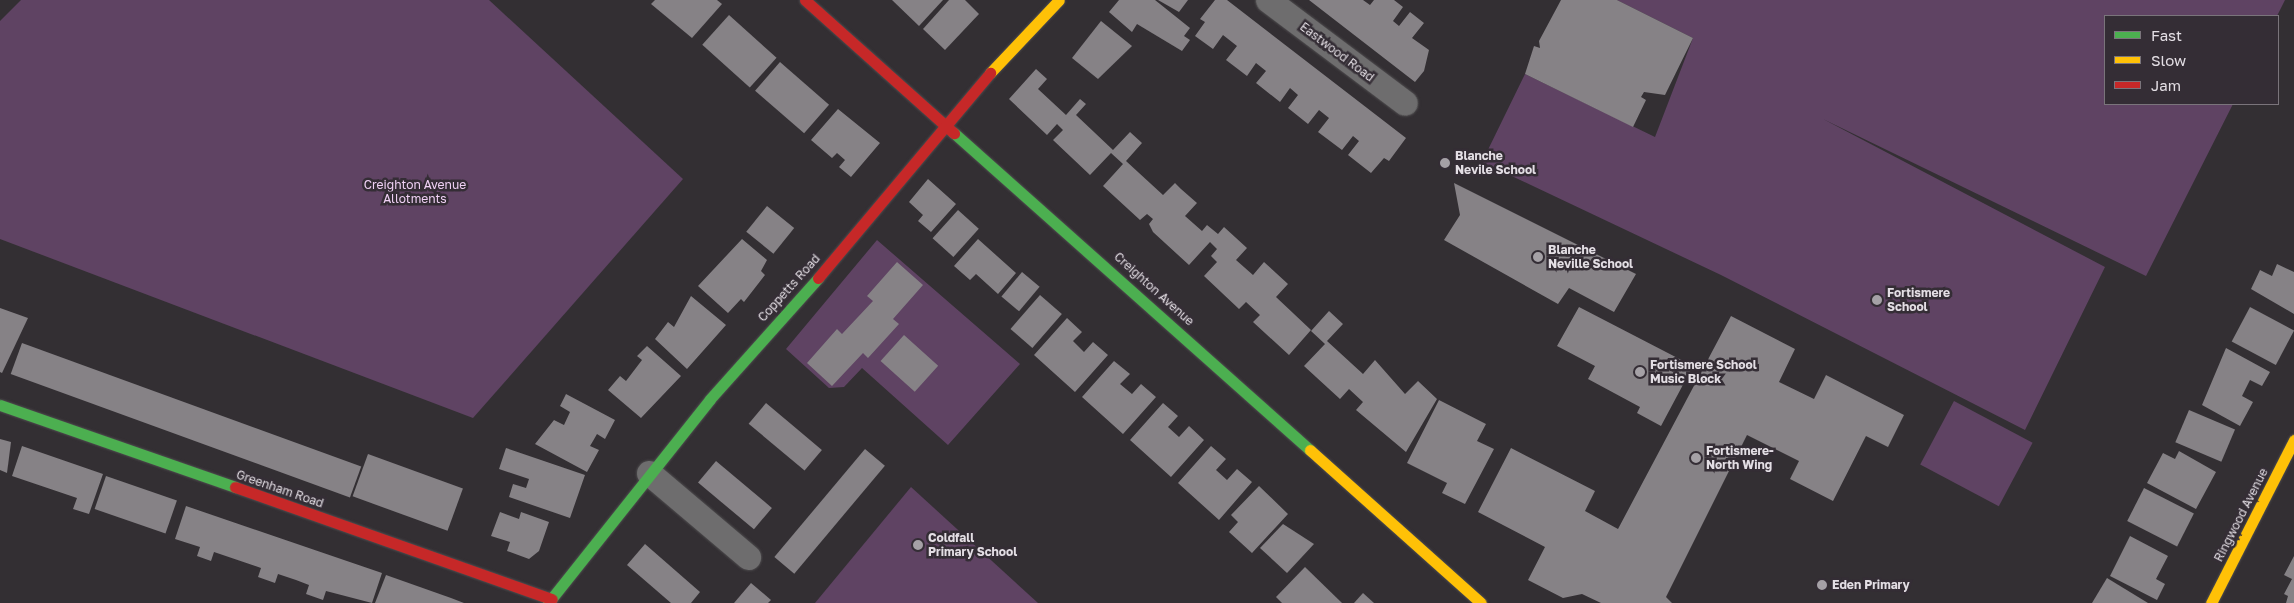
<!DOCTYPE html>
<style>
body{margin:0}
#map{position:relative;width:2294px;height:603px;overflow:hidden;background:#332f33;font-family:"Golos Text",sans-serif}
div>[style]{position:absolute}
.green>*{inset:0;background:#5f4363;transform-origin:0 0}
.building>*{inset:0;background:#868286;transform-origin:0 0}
.roads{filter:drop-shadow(0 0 1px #4e4c4e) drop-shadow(0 0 1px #4e4c4e)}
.street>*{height:25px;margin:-12.5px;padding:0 12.5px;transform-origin:12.5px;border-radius:12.5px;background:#6e6d6e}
.fast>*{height:11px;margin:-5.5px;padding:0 5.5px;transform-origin:5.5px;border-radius:5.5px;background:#4caf50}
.slow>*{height:11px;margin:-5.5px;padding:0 5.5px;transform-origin:5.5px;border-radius:5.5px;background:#ffc107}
.jam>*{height:11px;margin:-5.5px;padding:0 5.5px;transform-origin:5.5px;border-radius:5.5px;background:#c62828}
.dots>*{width:14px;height:14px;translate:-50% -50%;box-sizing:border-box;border:2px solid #342d35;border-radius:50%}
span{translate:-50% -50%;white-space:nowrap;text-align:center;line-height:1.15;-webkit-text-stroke:5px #342d35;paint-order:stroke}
.street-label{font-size:12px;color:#e3dee4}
.poi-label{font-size:12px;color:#e3dee4;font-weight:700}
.left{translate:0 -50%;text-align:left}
.park-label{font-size:12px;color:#f0d1f5}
.legend{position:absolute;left:2104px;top:15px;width:175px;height:90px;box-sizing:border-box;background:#342d35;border:1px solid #7a747b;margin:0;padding:6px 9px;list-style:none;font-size:15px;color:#e3dee4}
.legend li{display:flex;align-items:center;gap:10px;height:25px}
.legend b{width:25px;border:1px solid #7a747b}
</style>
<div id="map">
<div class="green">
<div style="clip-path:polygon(21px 0,489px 0,683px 179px,473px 418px,0 239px,0 21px)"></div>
<div style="clip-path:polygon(1617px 0,2285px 0,2277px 16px,2105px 16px,2105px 104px,2233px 104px,2146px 276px,1823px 119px,2105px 267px,2025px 430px,1721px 275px,1482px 162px,1525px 74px,1655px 137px,1693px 38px)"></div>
<div style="clip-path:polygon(877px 240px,1020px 364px,948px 445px,862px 368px,844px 387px,829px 388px,786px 349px)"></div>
<div style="left:1954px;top:401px;width:89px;height:72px;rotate:28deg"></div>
<div style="clip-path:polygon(911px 487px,1038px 603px,815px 603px)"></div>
</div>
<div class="building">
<div style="clip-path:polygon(655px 0,717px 0,722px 4px,692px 38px,651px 4px)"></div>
<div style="clip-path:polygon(892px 0,943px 0,919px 26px)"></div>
<div style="clip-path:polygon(949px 0,965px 0,979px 14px,945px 50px,923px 29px)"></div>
<div style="clip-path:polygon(1119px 0,1155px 0,1190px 28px,1184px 36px,1190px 40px,1182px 51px,1137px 24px,1132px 32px,1109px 12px)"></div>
<div style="clip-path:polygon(1158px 0,1188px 0,1179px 12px)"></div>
<div style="clip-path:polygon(1215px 0,1227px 0,1406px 138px,1389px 161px,1384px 158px,1371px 173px,1348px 155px,1359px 141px,1353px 136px,1342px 150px,1318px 132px,1329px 118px,1319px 110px,1308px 124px,1288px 108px,1298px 95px,1290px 88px,1280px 102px,1256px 83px,1266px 71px,1256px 63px,1247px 76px,1226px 60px,1237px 46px,1223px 35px,1213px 49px,1195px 36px,1205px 22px,1200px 19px)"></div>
<div style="clip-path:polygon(1309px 0,1363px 0,1370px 5px,1374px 0,1394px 0,1403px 7px,1393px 21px,1399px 26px,1410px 12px,1424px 23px,1412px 38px,1429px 50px,1424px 71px,1415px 82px)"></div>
<div style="clip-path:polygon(1561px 0,1617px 0,1693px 38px,1665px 95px,1644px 92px,1641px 97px,1646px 100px,1633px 127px,1525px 74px,1534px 46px,1540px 48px,1539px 41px)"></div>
<div style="left:729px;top:15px;width:64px;height:40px;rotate:42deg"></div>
<div style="clip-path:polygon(1101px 21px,1132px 46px,1098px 79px,1072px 58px)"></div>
<div style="left:780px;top:62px;width:65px;height:38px;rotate:41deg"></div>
<div style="clip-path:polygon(1036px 69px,1047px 79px,1038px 89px,1066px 115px,1080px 99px,1086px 104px,1076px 115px,1113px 150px,1130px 132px,1142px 143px,1126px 161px,1163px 195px,1175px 183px,1181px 189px,1197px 203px,1185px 216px,1202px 231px,1207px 225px,1218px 234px,1224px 227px,1247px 248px,1236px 260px,1253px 275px,1264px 262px,1288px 284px,1276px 297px,1311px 330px,1289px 355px,1253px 322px,1260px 315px,1246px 302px,1239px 309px,1204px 276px,1217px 262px,1211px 256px,1217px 249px,1210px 242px,1189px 265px,1153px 232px,1149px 224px,1153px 219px,1147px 214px,1140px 220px,1103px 186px,1123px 164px,1111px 153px,1090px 175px,1053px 140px,1063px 130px,1057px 124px,1047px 135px,1009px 99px)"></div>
<div style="clip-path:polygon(838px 109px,880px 143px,851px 177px,839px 167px,845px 160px,837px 153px,832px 158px,811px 140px)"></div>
<div style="clip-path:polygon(928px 179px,956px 204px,931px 232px,918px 221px,923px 215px,909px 202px)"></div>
<div style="clip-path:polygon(1454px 183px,1636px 274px,1614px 312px,1569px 288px,1558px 304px,1444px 240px,1460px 215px)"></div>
<div style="left:767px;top:206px;width:35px;height:33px;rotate:39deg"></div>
<div style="left:958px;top:210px;width:28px;height:38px;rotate:42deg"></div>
<div style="clip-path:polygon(742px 239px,767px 260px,761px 271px,765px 275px,744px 302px,741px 299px,728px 313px,698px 286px)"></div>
<div style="clip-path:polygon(978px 239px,1016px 273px,998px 294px,976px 274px,970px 280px,954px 266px)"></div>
<div style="clip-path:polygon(897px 262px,923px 285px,893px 319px,899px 324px,868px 358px,863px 353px,832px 386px,807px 363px,837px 329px,842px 334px,873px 301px,867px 296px)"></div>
<div style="clip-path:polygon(2277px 264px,2294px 272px,2294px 314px,2251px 289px,2260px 270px,2272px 276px)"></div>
<div style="left:1022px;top:272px;width:23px;height:32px;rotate:40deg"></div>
<div style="left:1040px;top:295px;width:29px;height:45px;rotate:41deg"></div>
<div style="clip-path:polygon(691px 296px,726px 325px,687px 369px,655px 339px,668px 322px,674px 327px)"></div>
<div style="clip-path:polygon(1579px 307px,1693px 366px,1661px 426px,1637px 413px,1640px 407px,1588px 379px,1595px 366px,1557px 346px)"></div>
<div style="left:2250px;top:307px;width:50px;height:39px;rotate:28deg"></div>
<div style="clip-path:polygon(0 308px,28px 318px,2px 373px,0 372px)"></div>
<div style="clip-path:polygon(1329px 311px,1343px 324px,1327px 341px,1363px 374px,1375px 360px,1405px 394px,1418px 381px,1437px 399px,1406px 452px,1356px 410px,1363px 402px,1349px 389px,1340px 399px,1304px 366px,1325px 344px,1311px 331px)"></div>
<div style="clip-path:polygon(1731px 316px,1795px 349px,1779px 382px,1814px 399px,1826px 375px,1904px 415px,1888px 447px,1866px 436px,1833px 501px,1790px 479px,1799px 461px,1747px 435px,1666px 597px,1672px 603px,1601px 603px,1582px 594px,1563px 598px,1528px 580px,1545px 547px,1478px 512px,1511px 448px,1595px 491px,1585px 511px,1618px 529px)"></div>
<div style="clip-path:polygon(1067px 318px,1082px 332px,1073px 341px,1084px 352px,1093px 342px,1108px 355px,1075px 392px,1034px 355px)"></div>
<div style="left:904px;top:335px;width:46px;height:35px;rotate:42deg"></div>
<div style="left:22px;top:343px;width:361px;height:33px;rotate:20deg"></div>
<div style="clip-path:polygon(647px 346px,681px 376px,641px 418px,608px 390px,620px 376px,626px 381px,642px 360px,637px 356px)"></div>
<div style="clip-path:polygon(2226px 348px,2270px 372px,2262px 386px,2250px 380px,2242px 396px,2253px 402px,2240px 426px,2202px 405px)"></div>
<div style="clip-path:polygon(1114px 361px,1130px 374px,1120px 384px,1132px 394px,1141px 384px,1156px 397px,1123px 434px,1082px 397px)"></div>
<div style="clip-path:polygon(566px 394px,615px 420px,605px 439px,597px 434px,593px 441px,590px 446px,599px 450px,587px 472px,535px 444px,554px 420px,564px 425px,570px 412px,560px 406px)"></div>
<div style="clip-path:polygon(1439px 400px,1486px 424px,1477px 441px,1494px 449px,1465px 504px,1442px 493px,1447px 483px,1407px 463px)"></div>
<div style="left:766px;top:403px;width:73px;height:27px;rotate:40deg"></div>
<div style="clip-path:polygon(1163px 403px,1178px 416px,1168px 427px,1179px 437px,1189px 426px,1204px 440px,1171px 477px,1130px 440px)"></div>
<div style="left:2189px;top:410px;width:50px;height:35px;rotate:23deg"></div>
<div style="clip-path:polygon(0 439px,11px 442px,7px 473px,0 470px)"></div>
<div style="clip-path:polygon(22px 446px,103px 474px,89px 514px,73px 509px,77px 498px,12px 476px)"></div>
<div style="clip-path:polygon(1211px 446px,1226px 459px,1216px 470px,1227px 480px,1237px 469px,1252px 482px,1219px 520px,1178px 483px)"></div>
<div style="clip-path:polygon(506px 448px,585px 475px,570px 518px,509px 497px,513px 484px,526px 488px,529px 479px,499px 469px)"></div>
<div style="left:865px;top:449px;width:26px;height:141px;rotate:40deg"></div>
<div style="clip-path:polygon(2179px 451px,2216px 472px,2196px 509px,2147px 483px,2163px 453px,2175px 459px)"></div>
<div style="left:368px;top:454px;width:101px;height:45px;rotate:20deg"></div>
<div style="left:716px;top:461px;width:73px;height:28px;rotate:40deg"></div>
<div style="left:106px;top:476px;width:75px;height:35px;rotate:19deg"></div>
<div style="clip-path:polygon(1259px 486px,1288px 514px,1252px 553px,1229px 532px,1238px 522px,1231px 515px)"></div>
<div style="left:2144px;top:488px;width:56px;height:37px;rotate:27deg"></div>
<div style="clip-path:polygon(186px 506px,382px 573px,372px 603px,326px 591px,323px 600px,306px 594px,309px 585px,296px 580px,278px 574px,275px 583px,258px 577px,261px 568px,214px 552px,211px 561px,197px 556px,200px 547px,175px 539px)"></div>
<div style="clip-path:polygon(500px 512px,519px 519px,521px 512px,549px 522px,539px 551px,529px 559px,507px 551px,510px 542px,491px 536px)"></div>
<div style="clip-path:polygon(1283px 524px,1314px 544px,1287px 573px,1260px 548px)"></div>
<div style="clip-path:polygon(2130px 536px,2168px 556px,2156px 579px,2165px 584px,2157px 600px,2110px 576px)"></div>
<div style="clip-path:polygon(645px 544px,700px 592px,691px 603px,671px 603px,627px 565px)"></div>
<div style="clip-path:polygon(2294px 556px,2294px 603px,2286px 603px,2288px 596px,2284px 594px,2292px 579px,2284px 575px)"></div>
<div style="clip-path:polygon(1305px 567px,1342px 603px,1282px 603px,1276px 597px)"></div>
<div style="clip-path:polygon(386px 575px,451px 598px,464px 603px,375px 603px)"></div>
<div style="clip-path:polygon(2107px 578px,2148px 603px,2092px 603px)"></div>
<div style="clip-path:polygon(751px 583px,771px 600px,768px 603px,734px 603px)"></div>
<div style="clip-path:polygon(1363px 593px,1374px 603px,1354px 603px)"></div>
</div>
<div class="roads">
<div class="street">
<div style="left:1268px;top:0;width:171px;rotate:36.9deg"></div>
<div style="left:649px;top:473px;width:130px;rotate:40.3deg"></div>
</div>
<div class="fast">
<div style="left:954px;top:133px;width:477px;rotate:41.7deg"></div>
<div style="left:0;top:405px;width:249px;rotate:19.2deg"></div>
<div style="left:548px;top:603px;width:260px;rotate:-51.5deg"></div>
<div style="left:710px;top:399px;width:162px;rotate:-48.2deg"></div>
</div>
<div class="slow">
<div style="left:990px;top:73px;width:100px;rotate:-46.6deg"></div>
<div style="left:1310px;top:450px;width:229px;rotate:41.8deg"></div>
<div style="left:2211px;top:603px;width:183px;rotate:-63deg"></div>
</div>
<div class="jam">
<div style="left:805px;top:0;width:200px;rotate:41.8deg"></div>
<div style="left:818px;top:278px;width:268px;rotate:-50deg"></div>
<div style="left:235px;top:487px;width:336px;rotate:19.5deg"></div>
</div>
</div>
<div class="dots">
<div style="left:1445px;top:163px;background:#a5a1a6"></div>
<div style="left:1538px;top:257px;background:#a5a1a6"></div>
<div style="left:1877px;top:300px;background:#a5a1a6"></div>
<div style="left:1640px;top:372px;background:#a5a1a6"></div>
<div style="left:1696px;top:458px;background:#a5a1a6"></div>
<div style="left:918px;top:545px;background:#a5a1a6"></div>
<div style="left:1822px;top:585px;background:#a5a1a6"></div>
</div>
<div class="street-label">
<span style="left:1337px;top:52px;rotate:37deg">Eastwood Road</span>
<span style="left:789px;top:288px;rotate:-48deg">Coppetts Road</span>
<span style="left:1154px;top:289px;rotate:42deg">Creighton Avenue</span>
<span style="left:280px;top:489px;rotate:19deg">Greenham Road</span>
<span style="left:2241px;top:515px;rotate:-63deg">Ringwood Avenue</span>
</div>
<div class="poi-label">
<span class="left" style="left:1455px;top:163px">Blanche<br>Nevile School</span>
<span class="left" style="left:1548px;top:257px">Blanche<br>Neville School</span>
<span class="left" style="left:1887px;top:300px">Fortismere<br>School</span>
<span class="left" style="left:1650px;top:372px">Fortismere School<br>Music Block</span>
<span class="left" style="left:1706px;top:458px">Fortismere-<br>North Wing</span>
<span class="left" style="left:928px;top:545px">Coldfall<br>Primary School</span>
<span class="left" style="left:1832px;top:585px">Eden Primary</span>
</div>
<div class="park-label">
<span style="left:415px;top:192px">Creighton Avenue<br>Allotments</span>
</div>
<ul class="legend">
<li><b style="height:6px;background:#4caf50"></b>Fast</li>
<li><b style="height:6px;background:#ffc107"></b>Slow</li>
<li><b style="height:6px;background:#c62828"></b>Jam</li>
</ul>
</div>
